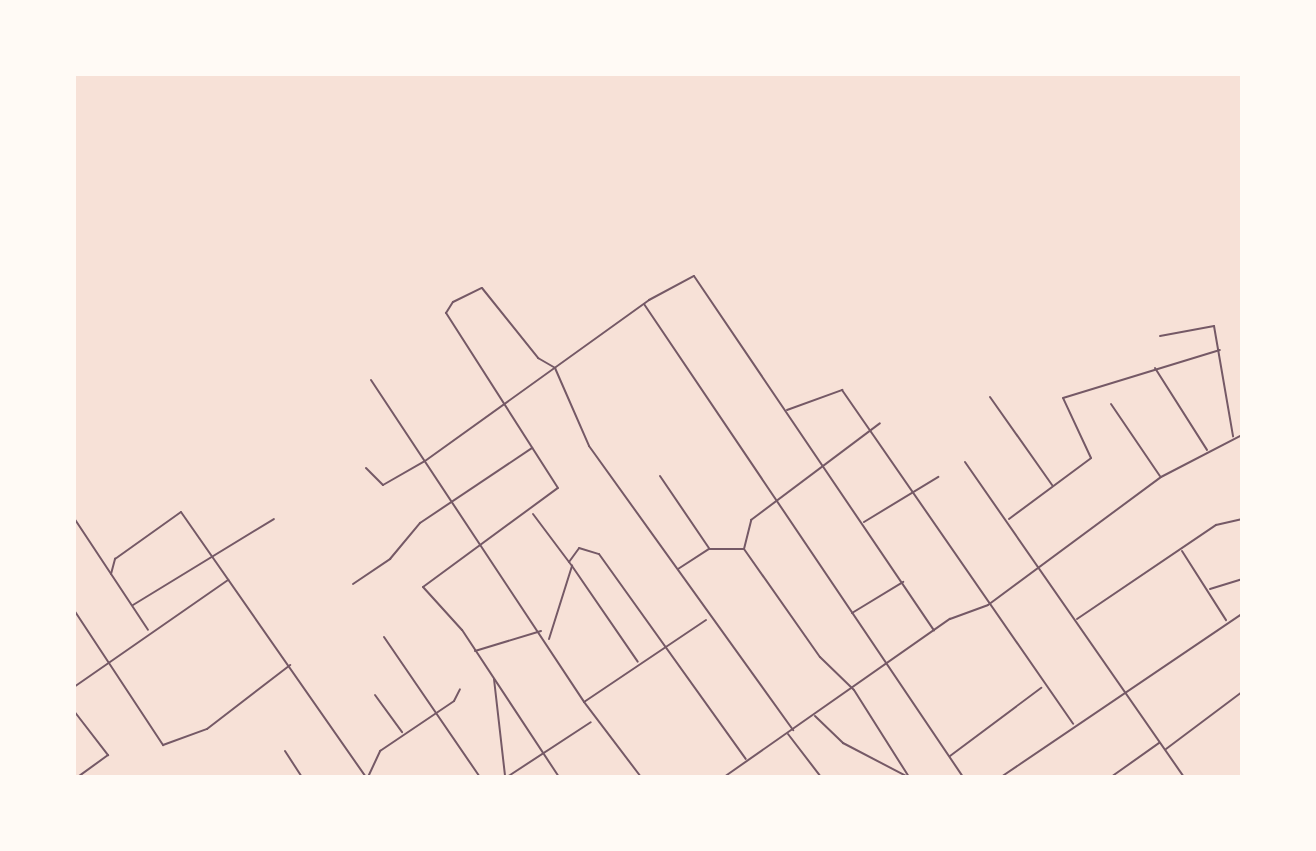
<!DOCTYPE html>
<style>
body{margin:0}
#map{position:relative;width:1316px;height:851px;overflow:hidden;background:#f7e1d7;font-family:Signika,sans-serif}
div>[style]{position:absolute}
.minor>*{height:2px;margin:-1px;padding:0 1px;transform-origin:1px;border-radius:1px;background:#755966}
span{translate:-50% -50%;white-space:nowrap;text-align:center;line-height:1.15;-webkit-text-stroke:8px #fffaf5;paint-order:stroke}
.frame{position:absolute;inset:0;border:76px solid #fffaf5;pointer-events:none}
</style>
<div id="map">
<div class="minor">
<div style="left:644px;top:304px;width:571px;rotate:56deg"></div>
<div style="left:1160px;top:336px;width:55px;rotate:-10.5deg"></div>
<div style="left:1214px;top:326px;width:112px;rotate:80.2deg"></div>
<div style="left:1155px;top:368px;width:97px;rotate:57.6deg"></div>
<div style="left:371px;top:380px;width:386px;rotate:56.5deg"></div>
<div style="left:990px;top:397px;width:108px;rotate:54.8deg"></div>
<div style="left:1111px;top:404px;width:87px;rotate:55.8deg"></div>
<div style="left:787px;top:410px;width:59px;rotate:-20deg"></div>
<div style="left:842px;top:390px;width:406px;rotate:55.3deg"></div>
<div style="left:965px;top:462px;width:384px;rotate:55.2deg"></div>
<div style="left:366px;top:468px;width:24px;rotate:45deg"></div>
<div style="left:383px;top:485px;width:48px;rotate:-29.7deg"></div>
<div style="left:425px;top:461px;width:276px;rotate:-35.7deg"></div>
<div style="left:649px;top:300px;width:51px;rotate:-28.1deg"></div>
<div style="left:694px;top:276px;width:428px;rotate:55.9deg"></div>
<div style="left:660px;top:476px;width:87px;rotate:55.8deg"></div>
<div style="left:533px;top:514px;width:65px;rotate:53.1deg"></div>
<div style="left:74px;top:518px;width:134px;rotate:56.5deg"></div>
<div style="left:1009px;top:519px;width:102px;rotate:-36.6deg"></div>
<div style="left:1091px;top:458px;width:66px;rotate:-115deg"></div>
<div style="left:1063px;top:398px;width:164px;rotate:-17deg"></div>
<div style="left:864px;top:522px;width:87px;rotate:-31.3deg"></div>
<div style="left:744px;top:549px;width:132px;rotate:54.9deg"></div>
<div style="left:820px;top:657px;width:47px;rotate:44.1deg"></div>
<div style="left:854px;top:690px;width:103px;rotate:57.7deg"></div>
<div style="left:1182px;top:551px;width:82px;rotate:57.5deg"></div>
<div style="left:569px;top:562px;width:17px;rotate:-54deg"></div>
<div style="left:579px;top:548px;width:21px;rotate:17deg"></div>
<div style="left:599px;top:554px;width:252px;rotate:54.4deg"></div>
<div style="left:678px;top:569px;width:37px;rotate:-33deg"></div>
<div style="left:709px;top:549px;width:35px"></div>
<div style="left:744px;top:549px;width:30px;rotate:-76deg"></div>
<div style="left:751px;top:520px;width:161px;rotate:-36.9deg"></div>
<div style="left:111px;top:574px;width:16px;rotate:-75deg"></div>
<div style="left:115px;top:559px;width:81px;rotate:-35.5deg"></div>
<div style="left:181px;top:512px;width:323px;rotate:55.1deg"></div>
<div style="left:353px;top:584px;width:45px;rotate:-34deg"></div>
<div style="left:390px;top:559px;width:47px;rotate:-50.2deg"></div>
<div style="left:420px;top:523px;width:135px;rotate:-33.8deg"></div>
<div style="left:1210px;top:589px;width:34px;rotate:-17deg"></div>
<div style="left:133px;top:605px;width:165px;rotate:-31.4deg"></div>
<div style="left:74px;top:610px;width:162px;rotate:56.6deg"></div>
<div style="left:163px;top:745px;width:47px;rotate:-20deg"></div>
<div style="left:207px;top:729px;width:105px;rotate:-37.6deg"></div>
<div style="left:852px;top:613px;width:60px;rotate:-31.3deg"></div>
<div style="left:1077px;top:619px;width:168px;rotate:-34.1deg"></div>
<div style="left:1216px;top:525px;width:27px;rotate:-13deg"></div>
<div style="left:384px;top:637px;width:170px;rotate:55.6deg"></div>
<div style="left:549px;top:639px;width:77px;rotate:-72.5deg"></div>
<div style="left:572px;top:566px;width:116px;rotate:55.5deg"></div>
<div style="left:475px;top:651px;width:69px;rotate:-16.9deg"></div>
<div style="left:494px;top:679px;width:98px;rotate:83.5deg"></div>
<div style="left:74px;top:687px;width:188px;rotate:-34.8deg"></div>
<div style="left:375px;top:695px;width:46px;rotate:53.9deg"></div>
<div style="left:74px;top:711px;width:56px;rotate:52.3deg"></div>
<div style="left:108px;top:755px;width:36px;rotate:144deg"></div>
<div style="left:815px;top:716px;width:39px;rotate:44deg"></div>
<div style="left:843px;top:743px;width:71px;rotate:27.6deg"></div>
<div style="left:788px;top:734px;width:54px;rotate:52.5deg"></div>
<div style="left:1166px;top:749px;width:95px;rotate:-36.9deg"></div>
<div style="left:285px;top:751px;width:31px;rotate:57deg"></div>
<div style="left:950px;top:756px;width:114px;rotate:-36.8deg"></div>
<div style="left:75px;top:777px;width:5px"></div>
<div style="left:368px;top:777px;width:29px;rotate:-65deg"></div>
<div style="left:380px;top:751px;width:89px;rotate:-34deg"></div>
<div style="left:454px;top:701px;width:13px;rotate:-63deg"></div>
<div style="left:507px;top:777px;width:100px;rotate:-33.2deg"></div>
<div style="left:559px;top:777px;width:176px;rotate:-123.4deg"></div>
<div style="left:462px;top:630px;width:58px;rotate:-132.2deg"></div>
<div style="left:423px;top:587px;width:167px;rotate:-36.3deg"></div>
<div style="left:558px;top:488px;width:208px;rotate:-122.6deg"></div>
<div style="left:446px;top:313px;width:13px;rotate:-58deg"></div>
<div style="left:453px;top:302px;width:32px;rotate:-26deg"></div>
<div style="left:482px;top:288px;width:90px;rotate:51.3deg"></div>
<div style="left:538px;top:358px;width:20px;rotate:30deg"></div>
<div style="left:555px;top:368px;width:85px;rotate:66.4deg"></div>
<div style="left:589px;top:446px;width:350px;rotate:54.3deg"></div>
<div style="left:641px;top:777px;width:94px;rotate:-127.2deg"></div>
<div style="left:584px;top:702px;width:147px;rotate:-33.9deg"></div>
<div style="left:724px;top:777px;width:276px;rotate:-35deg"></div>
<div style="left:950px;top:619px;width:40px;rotate:-20.2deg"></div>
<div style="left:988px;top:605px;width:215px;rotate:-36.5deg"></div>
<div style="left:1161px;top:477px;width:91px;rotate:-27.4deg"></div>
<div style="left:1001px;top:777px;width:291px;rotate:-34.1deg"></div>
<div style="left:1111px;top:777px;width:59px;rotate:-35.3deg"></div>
</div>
<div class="frame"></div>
</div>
